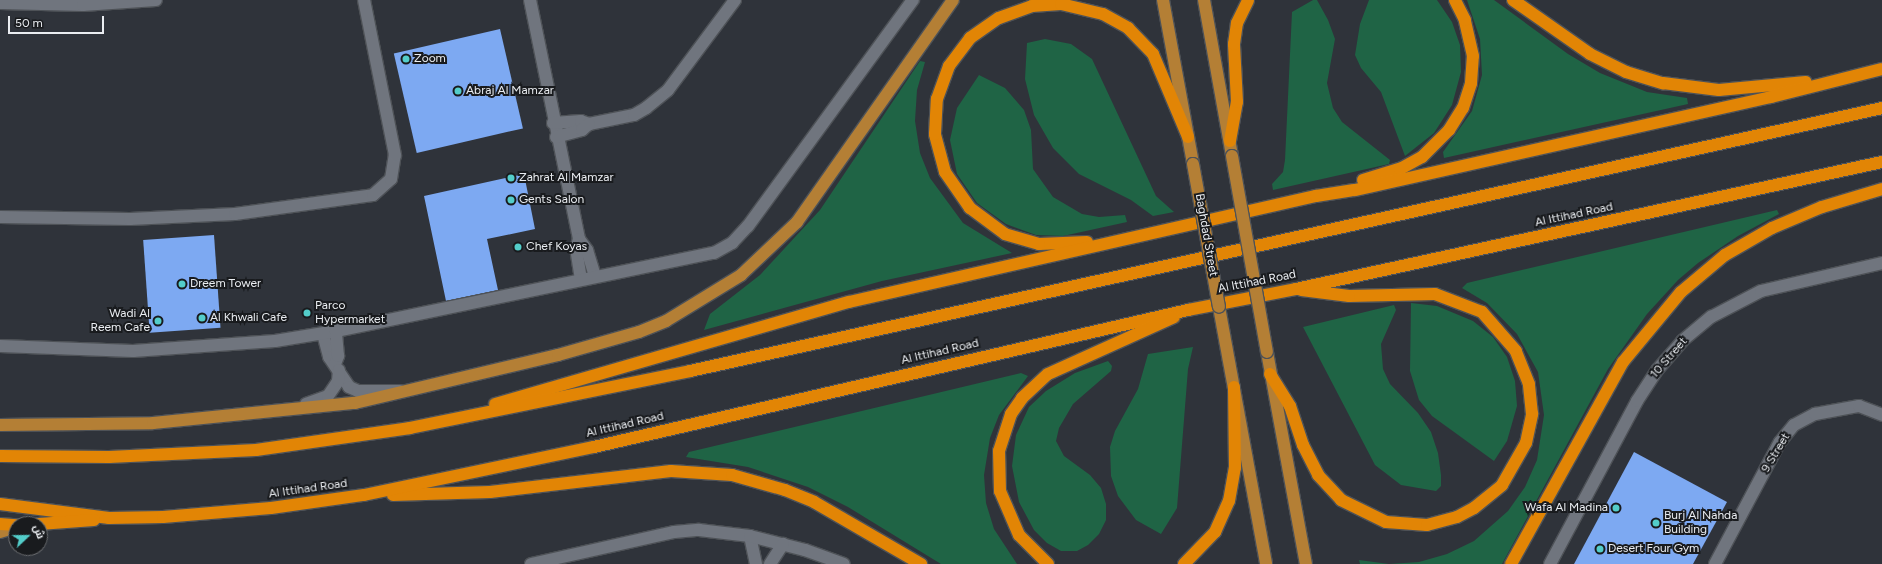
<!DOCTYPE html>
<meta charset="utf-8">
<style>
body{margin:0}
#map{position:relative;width:1882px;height:564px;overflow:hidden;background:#2f333a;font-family:Figtree,Cairo,sans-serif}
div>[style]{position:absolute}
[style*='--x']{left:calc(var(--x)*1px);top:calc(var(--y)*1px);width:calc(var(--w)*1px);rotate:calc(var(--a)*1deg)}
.green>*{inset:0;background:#1f6445}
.building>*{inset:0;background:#7da9f2;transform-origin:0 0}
.roads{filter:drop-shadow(1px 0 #4e5257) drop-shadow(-1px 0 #4e5257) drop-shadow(0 1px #4e5257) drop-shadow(0 -1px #4e5257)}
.minor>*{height:12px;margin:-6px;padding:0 6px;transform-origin:6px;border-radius:6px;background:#70757e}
.primary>*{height:12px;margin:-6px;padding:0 6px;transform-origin:6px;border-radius:6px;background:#b47f35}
.motorway>*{height:12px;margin:-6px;padding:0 6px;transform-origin:6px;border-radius:6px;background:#e28505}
.bridges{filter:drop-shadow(1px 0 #4e5257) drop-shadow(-1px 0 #4e5257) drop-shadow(0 1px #4e5257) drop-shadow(0 -1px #4e5257)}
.primary-bridge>*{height:12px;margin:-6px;padding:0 6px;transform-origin:6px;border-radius:6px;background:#b47f35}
.dots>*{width:11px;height:11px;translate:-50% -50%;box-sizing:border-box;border:2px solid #191b1e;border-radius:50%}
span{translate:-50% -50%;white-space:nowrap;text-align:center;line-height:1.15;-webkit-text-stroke:4px #191b1e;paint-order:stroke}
.poi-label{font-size:12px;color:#eaedf1}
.left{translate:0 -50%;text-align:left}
.right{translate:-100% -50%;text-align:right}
.street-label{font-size:12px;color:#eaedf1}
.north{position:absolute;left:8px;top:516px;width:40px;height:40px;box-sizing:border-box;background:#191b1e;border:1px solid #6d6f72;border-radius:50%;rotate:68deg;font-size:11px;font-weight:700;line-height:16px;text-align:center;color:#eaedf1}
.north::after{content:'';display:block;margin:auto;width:14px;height:18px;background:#53cdca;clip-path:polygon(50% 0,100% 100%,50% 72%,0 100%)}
.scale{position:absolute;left:8px;top:16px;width:96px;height:18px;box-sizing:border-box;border:2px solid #eaedf1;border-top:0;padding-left:5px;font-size:12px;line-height:14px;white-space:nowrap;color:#eaedf1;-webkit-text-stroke:3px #191b1e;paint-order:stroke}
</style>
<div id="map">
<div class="green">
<i style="clip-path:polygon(1313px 0,1317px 0,1328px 20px,1335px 39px,1327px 83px,1333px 108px,1342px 122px,1390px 160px,1389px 164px,1273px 190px,1272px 184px,1283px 172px,1285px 160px,1292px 12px)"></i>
<i style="clip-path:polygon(1369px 0,1437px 0,1452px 22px,1460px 45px,1461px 72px,1452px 105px,1434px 133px,1405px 156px,1381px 92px,1361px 68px,1355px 55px,1360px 24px)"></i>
<i style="clip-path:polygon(1467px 0,1494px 0,1568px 54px,1600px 73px,1647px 92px,1687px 98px,1688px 104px,1444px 158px,1443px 152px,1472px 111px,1482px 75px,1480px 39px)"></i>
<i style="clip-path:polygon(1045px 39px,1071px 44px,1092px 59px,1156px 196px,1174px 212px,1153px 216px,1131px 200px,1079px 174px,1053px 148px,1034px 115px,1025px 79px,1027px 43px)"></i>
<i style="clip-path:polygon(920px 61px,925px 62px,917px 90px,915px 121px,920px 153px,930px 178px,963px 223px,1012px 253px,882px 281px,704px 330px,710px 314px,760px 275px,820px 210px)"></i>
<i style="clip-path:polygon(979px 75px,1005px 88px,1024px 110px,1031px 130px,1033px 169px,1053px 197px,1082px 214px,1099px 217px,1125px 215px,1127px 222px,1063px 236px,1036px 235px,1006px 224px,977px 203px,957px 174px,950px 140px,957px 108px)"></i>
<i style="clip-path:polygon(1777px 210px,1779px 214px,1738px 236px,1698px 263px,1678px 280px,1647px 314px,1608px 369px,1502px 564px,1360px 564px,1359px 560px,1389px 564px,1419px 562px,1447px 554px,1474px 541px,1508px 511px,1525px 487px,1537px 460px,1544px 415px,1538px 372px,1517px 334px,1487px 303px,1462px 288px,1467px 283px)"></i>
<i style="clip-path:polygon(1411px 303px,1437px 306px,1473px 321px,1493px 337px,1507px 357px,1515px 381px,1517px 406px,1507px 441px,1494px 461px,1432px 416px,1419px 400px,1410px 371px)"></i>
<i style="clip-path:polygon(1394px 305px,1396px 310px,1381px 344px,1383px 369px,1390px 384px,1418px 413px,1431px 432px,1438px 453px,1441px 475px,1441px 486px,1436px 491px,1401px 485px,1375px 465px,1303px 327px)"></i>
<i style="clip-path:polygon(1193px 347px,1188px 369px,1177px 508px,1161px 534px,1136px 520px,1118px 496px,1111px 476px,1110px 447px,1115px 431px,1138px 389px,1148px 354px)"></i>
<i style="clip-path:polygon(1108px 361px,1112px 366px,1111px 371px,1073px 404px,1059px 428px,1056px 441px,1064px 456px,1090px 475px,1101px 488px,1106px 504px,1106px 520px,1099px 534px,1088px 545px,1077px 551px,1061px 551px,1047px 543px,1034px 530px,1019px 502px,1012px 466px,1016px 435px,1029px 407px,1046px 391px,1075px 373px)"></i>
<i style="clip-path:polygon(1021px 373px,1028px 376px,999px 415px,990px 438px,984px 475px,986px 503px,994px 529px,1017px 564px,941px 564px,848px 507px,808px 487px,748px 467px,686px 457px,689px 452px)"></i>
</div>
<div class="building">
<i style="left:500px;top:29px;width:102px;height:109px;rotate:77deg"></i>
<i style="clip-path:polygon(524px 174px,535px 229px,487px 239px,498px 290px,446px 301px,424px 196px)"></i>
<i style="left:214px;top:235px;width:93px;height:71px;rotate:86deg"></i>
<i style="clip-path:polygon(1634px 452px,1727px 502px,1693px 564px,1574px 564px)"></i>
</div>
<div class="roads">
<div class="minor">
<i style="--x:530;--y:0;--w:244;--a:78.4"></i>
<i style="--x:579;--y:239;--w:9;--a:108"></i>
<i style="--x:576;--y:248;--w:32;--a:81"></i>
<i style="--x:0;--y:3;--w:83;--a:1.4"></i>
<i style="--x:83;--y:5;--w:73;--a:-3.9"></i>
<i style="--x:553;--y:123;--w:28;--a:-4"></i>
<i style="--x:581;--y:121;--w:9;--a:21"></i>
<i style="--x:589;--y:124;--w:46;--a:-11.3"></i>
<i style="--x:634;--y:115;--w:14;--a:-30"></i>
<i style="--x:646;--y:108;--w:28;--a:-39"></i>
<i style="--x:668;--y:90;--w:112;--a:-53.3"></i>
<i style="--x:556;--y:137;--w:27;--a:-15"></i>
<i style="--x:582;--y:130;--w:9;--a:-41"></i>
<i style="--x:0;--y:217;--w:130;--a:0.9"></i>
<i style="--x:130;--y:219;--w:105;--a:-2.7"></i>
<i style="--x:235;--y:214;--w:139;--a:-7.8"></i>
<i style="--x:373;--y:195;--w:24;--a:-42"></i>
<i style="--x:391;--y:179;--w:24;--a:-81"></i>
<i style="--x:395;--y:155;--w:158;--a:-101.3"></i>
<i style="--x:579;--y:239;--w:14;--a:54"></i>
<i style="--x:587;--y:250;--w:28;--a:73"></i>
<i style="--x:323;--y:334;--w:24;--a:75"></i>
<i style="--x:329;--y:357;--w:36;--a:56"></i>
<i style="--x:349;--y:387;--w:10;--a:24"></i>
<i style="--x:358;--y:391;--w:42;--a:0"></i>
<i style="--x:0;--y:346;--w:133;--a:2.2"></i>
<i style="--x:133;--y:351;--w:142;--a:-4"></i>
<i style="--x:275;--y:341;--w:62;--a:-9.3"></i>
<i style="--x:336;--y:331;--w:386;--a:-11.7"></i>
<i style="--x:714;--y:253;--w:21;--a:-29"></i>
<i style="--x:732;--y:243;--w:23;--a:-47"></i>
<i style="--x:748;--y:226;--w:280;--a:-53.9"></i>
<i style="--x:335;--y:364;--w:9;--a:-69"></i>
<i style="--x:338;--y:356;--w:25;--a:-95"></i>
<i style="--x:306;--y:404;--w:23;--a:-20"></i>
<i style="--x:328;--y:396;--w:18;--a:-56"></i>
<i style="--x:338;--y:381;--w:11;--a:-85"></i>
<i style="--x:750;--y:536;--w:29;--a:78"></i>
<i style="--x:531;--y:564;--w:147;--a:-12.6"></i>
<i style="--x:674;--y:532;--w:25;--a:-5"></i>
<i style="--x:699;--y:530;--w:51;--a:6.7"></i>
<i style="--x:750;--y:536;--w:57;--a:14.3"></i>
<i style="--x:805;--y:550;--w:41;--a:19.7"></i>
<i style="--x:770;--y:564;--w:24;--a:-57"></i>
<i style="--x:1550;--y:564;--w:185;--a:-61.9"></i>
<i style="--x:1637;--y:401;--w:38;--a:-57"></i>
<i style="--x:1658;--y:369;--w:37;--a:-49"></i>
<i style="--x:1682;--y:341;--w:38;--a:-40"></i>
<i style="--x:1711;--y:317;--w:56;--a:-27.5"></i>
<i style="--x:1761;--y:291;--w:124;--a:-13"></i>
<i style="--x:1715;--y:564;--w:138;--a:-62"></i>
<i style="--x:1780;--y:442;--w:22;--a:-51"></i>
<i style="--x:1794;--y:425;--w:24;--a:-28"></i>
<i style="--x:1815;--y:414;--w:45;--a:-10.3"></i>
<i style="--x:1859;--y:406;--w:25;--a:21"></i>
</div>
<div class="primary">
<i style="--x:1163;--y:0;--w:167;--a:79.6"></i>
<i style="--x:1204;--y:0;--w:158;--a:79.8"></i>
<i style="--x:1219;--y:307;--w:261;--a:79.6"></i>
<i style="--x:1267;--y:352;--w:216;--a:79.6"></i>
<i style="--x:0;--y:425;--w:153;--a:-0.7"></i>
<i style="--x:153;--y:423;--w:203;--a:-5.7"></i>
<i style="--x:355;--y:403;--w:209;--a:-13.3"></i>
<i style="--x:558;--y:355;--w:84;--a:-15.9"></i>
<i style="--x:639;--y:332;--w:29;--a:-22"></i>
<i style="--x:666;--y:321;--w:88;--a:-31.5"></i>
<i style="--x:741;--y:275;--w:77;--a:-43.4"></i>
<i style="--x:797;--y:222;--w:271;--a:-54.9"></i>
<i style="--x:0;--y:532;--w:17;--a:-17"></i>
</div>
<div class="motorway">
<i style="--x:1513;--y:0;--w:94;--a:35"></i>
<i style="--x:1590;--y:54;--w:40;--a:26.6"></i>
<i style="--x:1626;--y:72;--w:39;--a:17"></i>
<i style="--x:1663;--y:83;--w:56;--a:7.1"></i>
<i style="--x:1719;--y:90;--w:87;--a:-5.3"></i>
<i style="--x:1230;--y:141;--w:40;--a:-80"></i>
<i style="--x:1237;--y:102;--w:58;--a:-93"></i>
<i style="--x:1234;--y:44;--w:21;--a:-82"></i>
<i style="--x:1237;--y:23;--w:25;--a:-64"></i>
<i style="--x:1363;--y:180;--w:39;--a:-17"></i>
<i style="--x:1400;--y:169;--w:25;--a:-29"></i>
<i style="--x:1422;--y:157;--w:38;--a:-45"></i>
<i style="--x:1449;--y:130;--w:26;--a:-58"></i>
<i style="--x:1463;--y:108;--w:26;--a:-72"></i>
<i style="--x:1471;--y:83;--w:27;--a:-86"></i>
<i style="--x:1473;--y:56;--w:37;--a:-103"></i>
<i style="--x:1465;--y:20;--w:22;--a:-117"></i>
<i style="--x:1087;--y:242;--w:48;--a:177.6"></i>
<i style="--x:1039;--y:244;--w:35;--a:-164"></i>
<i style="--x:1005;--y:234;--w:44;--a:-143.4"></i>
<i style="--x:970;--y:208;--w:44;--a:-124.8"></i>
<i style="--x:945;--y:172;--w:39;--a:-105"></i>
<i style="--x:935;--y:134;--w:35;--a:-87"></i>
<i style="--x:937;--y:99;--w:35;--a:-70"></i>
<i style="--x:949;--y:66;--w:35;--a:-53"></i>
<i style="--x:970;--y:38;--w:35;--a:-35"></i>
<i style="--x:999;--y:18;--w:35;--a:-20"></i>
<i style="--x:1032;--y:6;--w:29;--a:-4"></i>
<i style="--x:1061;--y:4;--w:43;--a:13.4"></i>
<i style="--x:1103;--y:14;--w:29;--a:29"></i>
<i style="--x:1128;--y:28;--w:36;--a:46"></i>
<i style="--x:1153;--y:54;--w:90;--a:67.1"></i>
<i style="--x:1270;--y:374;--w:38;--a:58"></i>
<i style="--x:1290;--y:406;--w:41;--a:71.6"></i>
<i style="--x:1303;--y:445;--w:34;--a:63"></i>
<i style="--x:1318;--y:475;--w:34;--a:47"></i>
<i style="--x:1341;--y:500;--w:50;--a:26.1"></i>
<i style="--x:1386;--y:522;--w:41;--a:4.2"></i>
<i style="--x:1427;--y:525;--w:31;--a:-15"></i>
<i style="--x:1457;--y:517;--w:19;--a:-28"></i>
<i style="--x:1474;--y:508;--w:36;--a:-39"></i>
<i style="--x:1502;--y:485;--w:48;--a:-60.3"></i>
<i style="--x:1526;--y:443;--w:30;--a:-78"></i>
<i style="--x:1532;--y:414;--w:30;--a:-96"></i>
<i style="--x:1529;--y:384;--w:35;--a:-112"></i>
<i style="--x:1516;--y:351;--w:52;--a:-131.1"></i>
<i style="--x:1482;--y:312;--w:50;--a:-159"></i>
<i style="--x:1435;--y:294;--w:86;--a:178.7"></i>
<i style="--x:1349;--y:296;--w:48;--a:-172.9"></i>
<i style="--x:495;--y:404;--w:368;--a:-16.1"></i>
<i style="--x:849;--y:302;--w:479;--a:-12.8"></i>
<i style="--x:1316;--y:196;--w:39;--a:-9"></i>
<i style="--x:1355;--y:190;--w:426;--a:-12.6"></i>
<i style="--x:1771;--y:97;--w:114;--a:-14.2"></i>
<i style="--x:0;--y:456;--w:109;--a:0.5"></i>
<i style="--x:109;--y:457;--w:147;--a:-2.7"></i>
<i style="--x:256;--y:450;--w:156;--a:-8.1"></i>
<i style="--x:410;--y:428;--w:286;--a:-11.5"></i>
<i style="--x:690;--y:371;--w:1221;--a:-12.44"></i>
<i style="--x:393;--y:495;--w:97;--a:-1.8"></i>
<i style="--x:490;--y:492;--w:182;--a:-6.6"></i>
<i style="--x:671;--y:471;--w:61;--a:3.8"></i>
<i style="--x:732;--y:475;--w:55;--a:15.8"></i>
<i style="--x:785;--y:490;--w:31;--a:22"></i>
<i style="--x:814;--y:502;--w:124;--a:30.1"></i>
<i style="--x:0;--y:504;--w:110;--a:7.3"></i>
<i style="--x:109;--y:518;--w:54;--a:-1.1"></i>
<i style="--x:163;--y:517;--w:108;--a:-4.8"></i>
<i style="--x:271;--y:508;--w:94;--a:-8"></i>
<i style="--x:364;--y:495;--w:235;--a:-11.8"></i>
<i style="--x:594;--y:447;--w:610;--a:-12.99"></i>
<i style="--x:1188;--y:310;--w:110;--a:-11"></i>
<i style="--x:1296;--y:289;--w:600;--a:-12.23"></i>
<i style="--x:0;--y:524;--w:16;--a:4"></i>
<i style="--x:39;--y:524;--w:55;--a:-4.2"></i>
<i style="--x:1048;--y:564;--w:41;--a:-135"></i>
<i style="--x:1019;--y:535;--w:48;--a:-113.4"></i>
<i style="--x:1000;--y:491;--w:40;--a:-91.4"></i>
<i style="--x:999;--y:451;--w:39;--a:-72"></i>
<i style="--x:1011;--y:414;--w:19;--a:-55"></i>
<i style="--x:1022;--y:398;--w:35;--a:-43"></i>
<i style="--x:1048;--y:374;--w:138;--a:-24.3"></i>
<i style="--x:1184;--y:564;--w:45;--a:-45.9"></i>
<i style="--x:1215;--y:532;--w:34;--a:-66"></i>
<i style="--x:1229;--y:501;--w:34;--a:-80"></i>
<i style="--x:1235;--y:468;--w:81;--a:-90.7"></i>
<i style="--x:1511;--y:564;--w:231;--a:-61"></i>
<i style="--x:1623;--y:362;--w:91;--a:-50.4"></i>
<i style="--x:1681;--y:292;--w:57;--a:-40.1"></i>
<i style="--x:1725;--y:255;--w:54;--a:-29.9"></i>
<i style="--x:1772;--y:228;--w:54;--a:-22.8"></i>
<i style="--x:1822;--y:207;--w:63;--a:-16.7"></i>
</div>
</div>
<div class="bridges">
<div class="primary-bridge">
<i style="--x:1232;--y:156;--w:199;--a:79.9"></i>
<i style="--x:1193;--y:164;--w:145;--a:79.7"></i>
</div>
</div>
<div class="dots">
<i style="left:406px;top:59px;background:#53cdca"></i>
<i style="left:458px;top:91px;background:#53cdca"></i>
<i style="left:511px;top:178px;background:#53cdca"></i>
<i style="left:511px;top:200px;background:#53cdca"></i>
<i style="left:518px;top:247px;background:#53cdca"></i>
<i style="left:182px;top:284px;background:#53cdca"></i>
<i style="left:307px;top:313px;background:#53cdca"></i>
<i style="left:202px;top:318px;background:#53cdca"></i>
<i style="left:158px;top:321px;background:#53cdca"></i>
<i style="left:1616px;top:508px;background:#53cdca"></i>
<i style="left:1656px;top:523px;background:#53cdca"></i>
<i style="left:1600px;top:549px;background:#53cdca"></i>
</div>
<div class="poi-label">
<span class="left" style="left:414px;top:59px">Zoom</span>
<span class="left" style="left:466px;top:91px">Abraj Al Mamzar</span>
<span class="left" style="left:519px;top:178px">Zahrat Al Mamzar</span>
<span class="left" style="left:519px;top:200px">Gents Salon</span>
<span class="left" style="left:526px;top:247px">Chef Koyas</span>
<span class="left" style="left:190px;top:284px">Dreem Tower</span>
<span class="left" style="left:315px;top:313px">Parco<br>Hypermarket</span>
<span class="right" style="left:150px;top:321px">Wadi Al<br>Reem Cafe</span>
<span class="left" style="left:210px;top:318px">Al Khwali Cafe</span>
<span class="right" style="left:1608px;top:508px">Wafa Al Madina</span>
<span class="left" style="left:1664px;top:523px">Burj Al Nahda<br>Building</span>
<span class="left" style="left:1608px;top:549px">Desert Four Gym</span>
</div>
<div class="street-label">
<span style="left:1574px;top:215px;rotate:-12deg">Al Ittihad Road</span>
<span style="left:1206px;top:235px;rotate:80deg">Baghdad Street</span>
<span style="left:1257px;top:282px;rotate:-11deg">Al Ittihad Road</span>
<span style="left:940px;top:352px;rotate:-13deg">Al Ittihad Road</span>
<span style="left:1669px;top:358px;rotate:-49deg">10 Street</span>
<span style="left:625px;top:425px;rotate:-13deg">Al Ittihad Road</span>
<span style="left:1776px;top:453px;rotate:-59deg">9 Street</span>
<span style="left:308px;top:489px;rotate:-8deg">Al Ittihad Road</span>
</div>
<div class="north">ش</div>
<div class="scale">50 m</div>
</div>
